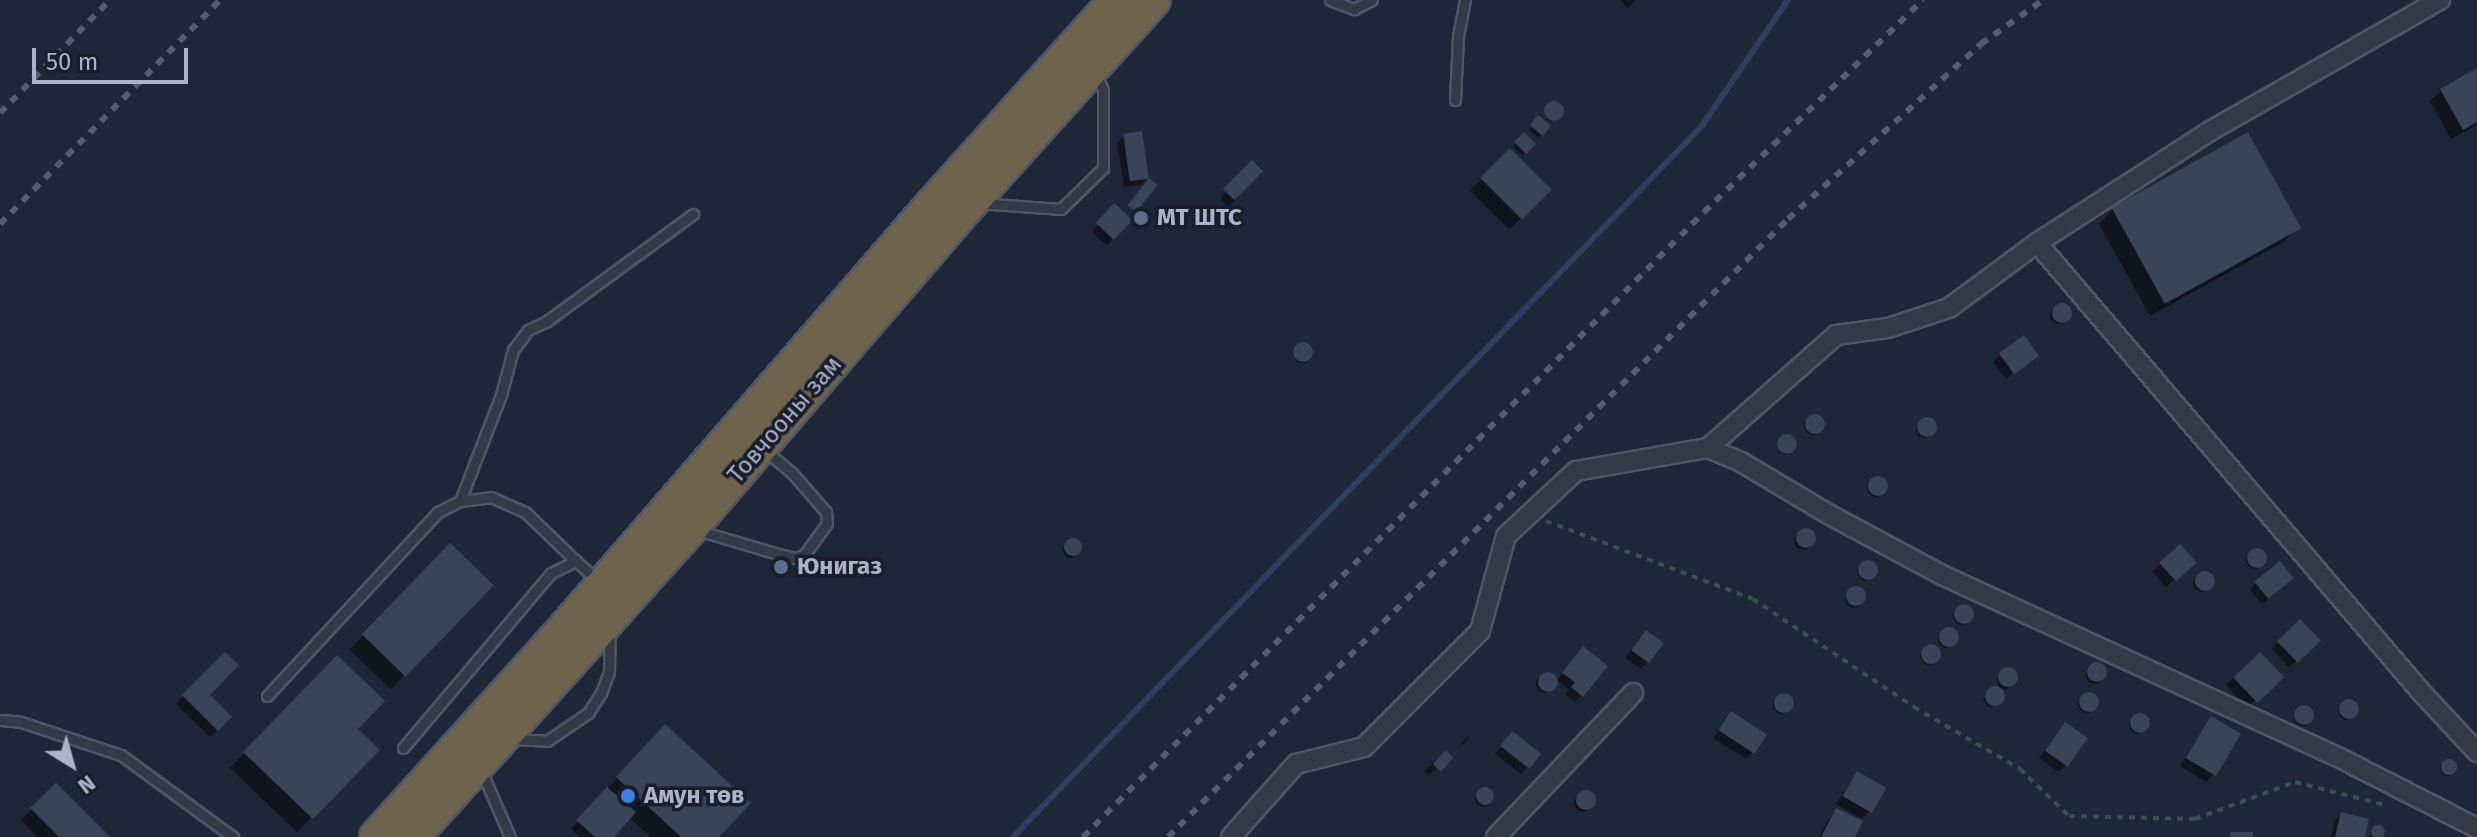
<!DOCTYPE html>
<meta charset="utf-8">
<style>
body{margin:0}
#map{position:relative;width:2477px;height:837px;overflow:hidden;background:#1e2737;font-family:"Fira Sans",sans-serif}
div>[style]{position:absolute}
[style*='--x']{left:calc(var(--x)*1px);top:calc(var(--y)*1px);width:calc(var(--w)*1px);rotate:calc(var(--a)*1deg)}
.shadow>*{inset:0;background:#0007;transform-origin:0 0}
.round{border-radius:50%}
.stream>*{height:6px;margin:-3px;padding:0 3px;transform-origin:3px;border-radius:3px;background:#2f3e5d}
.building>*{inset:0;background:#3a4458;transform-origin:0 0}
.path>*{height:4px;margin-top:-2px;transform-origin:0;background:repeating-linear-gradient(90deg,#3b4f53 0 6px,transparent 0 12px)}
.roads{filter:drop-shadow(2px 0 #4f5666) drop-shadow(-2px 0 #4f5666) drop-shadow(0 2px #4f5666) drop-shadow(0 -2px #4f5666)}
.lane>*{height:9px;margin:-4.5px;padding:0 4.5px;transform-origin:4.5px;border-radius:4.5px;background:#323947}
.street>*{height:18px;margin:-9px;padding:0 9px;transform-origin:9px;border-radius:9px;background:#323947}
.highway>*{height:32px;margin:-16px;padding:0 16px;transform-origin:16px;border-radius:16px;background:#6e644e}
.rail>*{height:6px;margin-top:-3px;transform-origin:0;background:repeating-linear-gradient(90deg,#535d6f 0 8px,transparent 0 16px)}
.dots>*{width:22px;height:22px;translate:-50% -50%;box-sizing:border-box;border:4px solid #181e2c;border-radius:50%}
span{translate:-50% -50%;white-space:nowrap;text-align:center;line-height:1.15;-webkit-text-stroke:7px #181e2c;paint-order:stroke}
.poi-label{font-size:24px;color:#acb3c5;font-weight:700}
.left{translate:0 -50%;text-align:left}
.street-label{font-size:24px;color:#acb3c5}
.north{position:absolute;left:32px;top:725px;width:80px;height:80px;-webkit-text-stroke:6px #181e2c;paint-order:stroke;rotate:143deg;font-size:22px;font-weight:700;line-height:32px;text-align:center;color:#acb3c5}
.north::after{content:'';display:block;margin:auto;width:28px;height:36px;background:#acb3c5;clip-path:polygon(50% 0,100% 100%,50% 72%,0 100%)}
.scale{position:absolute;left:32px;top:48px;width:156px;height:36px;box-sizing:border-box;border:4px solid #acb3c5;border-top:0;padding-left:10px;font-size:24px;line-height:28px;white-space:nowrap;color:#acb3c5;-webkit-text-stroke:6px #181e2c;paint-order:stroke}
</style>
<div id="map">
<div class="shadow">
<i style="clip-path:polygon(1620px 0,1635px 0,1628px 8px)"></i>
<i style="clip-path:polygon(2477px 71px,2477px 125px,2451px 139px,2430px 101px,2441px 91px)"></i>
<i class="round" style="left:1544px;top:105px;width:16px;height:16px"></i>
<i style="left:1538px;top:118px;width:13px;height:15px;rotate:39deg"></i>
<i style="left:1524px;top:135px;width:13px;height:16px;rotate:45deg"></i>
<i style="clip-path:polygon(1124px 136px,1147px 178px,1140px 185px,1124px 187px,1117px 143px)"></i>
<i style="left:1510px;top:151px;width:55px;height:56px;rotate:45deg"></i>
<i style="left:1252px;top:163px;width:12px;height:48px;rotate:42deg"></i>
<i style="left:1114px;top:206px;width:21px;height:34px;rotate:41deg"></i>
<i style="clip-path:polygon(2113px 209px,2298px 228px,2284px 242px,2150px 316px,2099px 224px)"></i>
<i class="round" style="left:2050px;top:306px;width:18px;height:18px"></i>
<i class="round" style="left:1293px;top:345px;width:18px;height:18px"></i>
<i style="clip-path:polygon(2000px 355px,2029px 362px,2006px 379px,1993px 362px)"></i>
<i class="round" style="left:1804px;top:417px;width:18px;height:18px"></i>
<i class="round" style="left:1916px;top:420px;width:18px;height:18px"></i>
<i class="round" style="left:1777px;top:437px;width:18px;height:18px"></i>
<i class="round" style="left:1867px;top:479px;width:18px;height:18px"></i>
<i class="round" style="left:1794px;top:532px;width:18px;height:18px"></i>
<i class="round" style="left:1063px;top:542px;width:16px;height:16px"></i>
<i style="left:450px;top:546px;width:57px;height:144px;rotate:44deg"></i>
<i style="left:2180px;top:547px;width:21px;height:37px;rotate:49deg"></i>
<i class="round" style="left:2246px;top:551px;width:18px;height:18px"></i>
<i class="round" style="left:1857px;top:563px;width:18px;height:18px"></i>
<i class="round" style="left:2193px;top:574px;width:18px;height:18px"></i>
<i style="clip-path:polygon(2256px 583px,2285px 585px,2262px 604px,2250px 590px)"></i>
<i class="round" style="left:1845px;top:590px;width:18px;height:18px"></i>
<i class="round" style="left:1953px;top:607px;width:18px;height:18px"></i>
<i style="left:2300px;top:622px;width:26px;height:39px;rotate:47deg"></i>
<i class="round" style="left:1938px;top:630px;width:18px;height:18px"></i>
<i style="clip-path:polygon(1639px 639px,1648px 662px,1641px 669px,1625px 658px)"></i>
<i class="round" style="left:1920px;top:647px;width:18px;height:18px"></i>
<i style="clip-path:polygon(225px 654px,207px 695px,230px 717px,210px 737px,176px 704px)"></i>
<i style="left:2260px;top:654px;width:31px;height:46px;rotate:48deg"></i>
<i style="clip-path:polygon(1576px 656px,1582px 695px,1575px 702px,1566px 695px,1569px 690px,1557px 680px)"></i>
<i style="clip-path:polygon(337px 658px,355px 729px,377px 750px,297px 832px,230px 768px)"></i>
<i class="round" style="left:2086px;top:666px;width:18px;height:18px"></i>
<i style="clip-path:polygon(2007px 670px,2015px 675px,2014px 682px,2006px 690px,1999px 688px,2003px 692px,2000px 703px,1988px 707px,1983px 699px,1992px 688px,1999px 689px,1996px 678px)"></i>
<i class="round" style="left:1536px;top:675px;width:18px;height:18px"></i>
<i class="round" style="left:2078px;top:695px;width:18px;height:18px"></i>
<i class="round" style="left:1773px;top:696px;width:18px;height:18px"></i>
<i class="round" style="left:2338px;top:702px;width:18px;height:18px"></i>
<i class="round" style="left:2293px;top:708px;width:18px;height:18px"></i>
<i style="clip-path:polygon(1731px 713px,1753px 752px,1746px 759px,1713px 738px)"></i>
<i class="round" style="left:2129px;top:716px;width:18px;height:18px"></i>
<i style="clip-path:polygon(2212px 718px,2213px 775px,2206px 782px,2180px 766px)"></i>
<i style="clip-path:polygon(2058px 732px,2066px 765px,2059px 772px,2039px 758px)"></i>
<i style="clip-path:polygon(1471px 735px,1465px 742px,1458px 749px,1464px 740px)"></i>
<i style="clip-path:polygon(650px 741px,716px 837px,651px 837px,629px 817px,611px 837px,580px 837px,571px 829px)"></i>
<i style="clip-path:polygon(1506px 741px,1528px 767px,1521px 774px,1495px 754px)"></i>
<i style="left:1446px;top:753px;width:6px;height:28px;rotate:51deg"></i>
<i class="round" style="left:2440px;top:762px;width:14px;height:14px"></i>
<i style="clip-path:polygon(1857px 773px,1869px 812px,1862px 819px,1836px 804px)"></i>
<i style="clip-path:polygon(56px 785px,108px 837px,37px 837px,21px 820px)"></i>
<i class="round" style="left:1475px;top:791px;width:16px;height:16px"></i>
<i class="round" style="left:1574px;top:794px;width:18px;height:18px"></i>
<i style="clip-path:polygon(1837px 810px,1852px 837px,1819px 837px,1830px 817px)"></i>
<i style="clip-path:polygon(2342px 814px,2363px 837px,2331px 837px,2335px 821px)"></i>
<i style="clip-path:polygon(2377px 829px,2383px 831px,2382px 837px,2369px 837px)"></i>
</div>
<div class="stream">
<i style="--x:1013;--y:837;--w:989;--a:-45.9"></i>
<i style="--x:1701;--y:127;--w:154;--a:-55.6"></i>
</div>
<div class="building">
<i style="clip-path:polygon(2477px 68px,2477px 122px,2463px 130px,2440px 89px)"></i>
<i class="round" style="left:1544px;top:101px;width:20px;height:20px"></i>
<i style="left:1538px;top:115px;width:17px;height:13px;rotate:40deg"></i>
<i style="left:1142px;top:131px;width:48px;height:19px;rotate:82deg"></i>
<i style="left:1524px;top:132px;width:17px;height:14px;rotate:45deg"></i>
<i style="left:2248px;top:132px;width:110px;height:156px;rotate:61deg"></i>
<i style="left:1510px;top:148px;width:59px;height:42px;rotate:45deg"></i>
<i style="left:1252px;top:160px;width:16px;height:41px;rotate:45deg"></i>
<i style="left:1149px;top:178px;width:11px;height:35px;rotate:38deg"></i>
<i style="left:1114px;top:203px;width:25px;height:27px;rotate:43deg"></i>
<i class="round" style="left:2052px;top:303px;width:20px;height:20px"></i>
<i style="left:2024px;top:335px;width:26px;height:31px;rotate:54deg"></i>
<i class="round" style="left:1293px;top:342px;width:20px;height:20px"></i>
<i class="round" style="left:1805px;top:414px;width:20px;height:20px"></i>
<i class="round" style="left:1917px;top:417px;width:20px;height:20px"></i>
<i class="round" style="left:1777px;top:434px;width:20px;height:20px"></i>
<i class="round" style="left:1868px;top:476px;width:20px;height:20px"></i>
<i class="round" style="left:1796px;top:528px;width:20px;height:20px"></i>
<i class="round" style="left:1064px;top:538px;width:18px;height:18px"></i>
<i style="left:450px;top:543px;width:61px;height:127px;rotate:44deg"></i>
<i style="left:2180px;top:544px;width:25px;height:28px;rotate:48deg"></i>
<i class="round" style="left:2247px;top:548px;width:20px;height:20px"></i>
<i class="round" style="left:1858px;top:560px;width:20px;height:20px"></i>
<i style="left:2280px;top:561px;width:22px;height:33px;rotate:51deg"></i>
<i class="round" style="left:2195px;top:571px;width:20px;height:20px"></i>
<i class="round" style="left:1846px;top:586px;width:20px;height:20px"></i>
<i class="round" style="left:1954px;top:604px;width:20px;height:20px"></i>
<i style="left:2300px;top:619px;width:30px;height:32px;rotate:46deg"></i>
<i class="round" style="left:1939px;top:627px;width:20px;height:20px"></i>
<i style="left:1646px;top:630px;width:22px;height:25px;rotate:36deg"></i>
<i class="round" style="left:1921px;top:644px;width:20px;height:20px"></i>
<i style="clip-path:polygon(1583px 646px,1608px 666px,1583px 697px,1571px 687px,1575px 682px,1562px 673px)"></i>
<i style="clip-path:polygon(225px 652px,239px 665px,210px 695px,232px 717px,218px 731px,182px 695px)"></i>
<i style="left:2260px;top:652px;width:35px;height:37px;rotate:46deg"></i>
<i style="clip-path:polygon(337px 655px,385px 701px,358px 729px,380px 750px,313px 819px,243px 752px)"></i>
<i class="round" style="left:2087px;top:662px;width:20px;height:20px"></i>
<i class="round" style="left:1998px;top:667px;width:20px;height:20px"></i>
<i class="round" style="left:1538px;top:672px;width:20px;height:20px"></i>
<i class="round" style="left:1985px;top:686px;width:20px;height:20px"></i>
<i class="round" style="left:2079px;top:692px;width:20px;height:20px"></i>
<i class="round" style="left:1774px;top:693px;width:20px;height:20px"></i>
<i class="round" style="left:2339px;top:699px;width:20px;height:20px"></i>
<i class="round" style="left:2294px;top:705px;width:20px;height:20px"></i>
<i style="left:1731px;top:711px;width:43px;height:23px;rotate:33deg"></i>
<i class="round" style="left:2130px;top:713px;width:20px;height:20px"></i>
<i style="left:2211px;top:716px;width:35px;height:49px;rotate:31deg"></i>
<i style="left:2065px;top:722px;width:28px;height:35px;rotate:35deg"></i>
<i style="clip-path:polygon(665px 724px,751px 803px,719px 837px,681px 837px,616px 777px)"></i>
<i style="left:1512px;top:731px;width:37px;height:19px;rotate:38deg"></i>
<i style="clip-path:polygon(1446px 750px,1453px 758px,1441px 772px,1433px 764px)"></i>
<i class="round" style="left:2441px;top:759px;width:16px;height:16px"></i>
<i style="left:1857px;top:771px;width:34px;height:29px;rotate:30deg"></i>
<i style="clip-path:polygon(56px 783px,110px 837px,59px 837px,30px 808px)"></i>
<i class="round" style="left:1476px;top:787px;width:18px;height:18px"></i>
<i style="clip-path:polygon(607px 787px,636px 812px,614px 837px,595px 837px,576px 820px)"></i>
<i class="round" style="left:1576px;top:790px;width:20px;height:20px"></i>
<i style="clip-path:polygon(1836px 808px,1863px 821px,1855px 837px,1821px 837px)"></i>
<i style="clip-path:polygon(2341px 812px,2369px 819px,2365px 837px,2335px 837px)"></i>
<i class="round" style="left:2371px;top:825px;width:14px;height:14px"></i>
<i style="left:2230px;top:832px;width:23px;height:5px"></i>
</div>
<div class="path">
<i style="--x:1546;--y:521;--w:221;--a:20.6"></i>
<i style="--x:1753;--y:599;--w:194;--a:33.9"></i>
<i style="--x:1914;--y:707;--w:123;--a:30.3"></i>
<i style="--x:2020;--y:769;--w:68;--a:43.8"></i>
<i style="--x:2069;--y:816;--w:126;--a:1.4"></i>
<i style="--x:2195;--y:819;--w:107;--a:-20.3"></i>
<i style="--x:2295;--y:782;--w:93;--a:14.3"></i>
</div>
<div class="roads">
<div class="lane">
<i style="--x:1330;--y:0;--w:26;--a:21"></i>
<i style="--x:1354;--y:9;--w:20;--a:-27"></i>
<i style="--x:1455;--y:100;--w:64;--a:-87.3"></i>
<i style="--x:1458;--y:36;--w:37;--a:-79"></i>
<i style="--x:979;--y:203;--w:82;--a:4.2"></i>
<i style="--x:1061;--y:209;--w:59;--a:-44.3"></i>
<i style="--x:1103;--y:168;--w:78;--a:-90"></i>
<i style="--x:1103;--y:90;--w:18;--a:-112"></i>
<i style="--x:460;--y:501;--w:114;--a:-68.9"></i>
<i style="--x:501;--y:395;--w:47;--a:-75.1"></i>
<i style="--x:513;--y:350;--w:25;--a:-53"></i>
<i style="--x:528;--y:330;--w:21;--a:-25"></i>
<i style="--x:547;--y:321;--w:181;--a:-36.2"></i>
<i style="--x:697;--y:530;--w:84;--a:16.5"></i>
<i style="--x:778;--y:554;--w:18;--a:13"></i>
<i style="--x:796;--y:558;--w:9;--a:-21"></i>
<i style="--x:804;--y:555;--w:39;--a:-54"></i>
<i style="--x:827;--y:523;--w:11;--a:-95"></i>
<i style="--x:826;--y:512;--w:52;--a:-131.1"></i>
<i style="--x:792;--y:473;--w:35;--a:-140"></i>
<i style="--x:267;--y:696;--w:251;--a:-47.1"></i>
<i style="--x:438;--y:512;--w:25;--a:-27"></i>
<i style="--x:460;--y:501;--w:31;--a:-7"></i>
<i style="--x:491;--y:497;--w:37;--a:24"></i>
<i style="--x:525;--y:512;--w:71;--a:43.9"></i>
<i style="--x:0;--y:720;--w:21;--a:5"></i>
<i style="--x:21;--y:722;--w:105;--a:18.3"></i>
<i style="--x:121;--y:755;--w:139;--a:36.2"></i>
<i style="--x:513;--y:739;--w:34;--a:3"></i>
<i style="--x:547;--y:741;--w:50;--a:-34.3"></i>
<i style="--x:588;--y:713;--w:24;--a:-57"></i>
<i style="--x:601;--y:693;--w:22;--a:-69"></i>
<i style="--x:609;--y:672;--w:39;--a:-89"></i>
<i style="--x:403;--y:748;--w:229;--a:-49.8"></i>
<i style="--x:551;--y:573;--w:28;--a:-26"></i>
<i style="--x:576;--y:561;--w:28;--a:42"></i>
<i style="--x:481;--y:770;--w:73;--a:66.6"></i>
</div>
<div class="street">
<i style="--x:2037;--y:243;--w:592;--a:49.45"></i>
<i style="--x:2422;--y:693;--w:81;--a:47"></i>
<i style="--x:1708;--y:448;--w:171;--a:-41.4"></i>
<i style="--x:1836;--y:335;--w:52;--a:-7.7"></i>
<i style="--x:1888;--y:328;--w:64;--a:-18.2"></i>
<i style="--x:1949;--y:308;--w:109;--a:-36.5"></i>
<i style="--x:2037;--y:243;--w:206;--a:-32.9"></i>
<i style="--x:2210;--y:131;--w:265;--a:-29.7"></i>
<i style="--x:1231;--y:837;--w:98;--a:-48.3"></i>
<i style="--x:1296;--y:764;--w:70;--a:-14"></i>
<i style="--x:1364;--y:747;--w:164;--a:-45"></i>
<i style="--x:1480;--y:631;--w:98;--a:-74.7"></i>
<i style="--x:1506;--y:536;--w:96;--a:-42.9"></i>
<i style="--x:1576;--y:471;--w:134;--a:-9.9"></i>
<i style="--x:1708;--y:448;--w:36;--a:23"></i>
<i style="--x:1741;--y:462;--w:104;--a:30.8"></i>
<i style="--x:1830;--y:515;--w:127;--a:28.2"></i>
<i style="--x:1942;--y:575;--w:434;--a:24.7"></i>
<i style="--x:2336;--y:756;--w:158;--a:27.1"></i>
<i style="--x:1496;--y:837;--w:199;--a:-46.4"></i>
</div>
<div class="highway">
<i style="--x:376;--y:837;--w:278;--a:-47.9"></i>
<i style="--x:562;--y:631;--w:568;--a:-49.07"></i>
<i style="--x:934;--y:202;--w:272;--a:-48"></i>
<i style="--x:413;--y:837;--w:416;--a:-48"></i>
<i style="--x:691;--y:528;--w:429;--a:-49.3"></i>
<i style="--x:971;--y:203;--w:273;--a:-48"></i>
</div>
</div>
<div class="rail">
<i style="--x:0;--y:113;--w:158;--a:-45.8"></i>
<i style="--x:0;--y:224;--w:314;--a:-45.5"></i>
<i style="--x:1083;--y:837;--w:881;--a:-45.18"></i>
<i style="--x:1704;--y:212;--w:305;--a:-44.1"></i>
<i style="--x:1168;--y:837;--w:875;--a:-44.91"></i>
<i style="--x:1788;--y:219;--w:261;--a:-42.2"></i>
<i style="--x:1981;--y:44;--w:76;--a:-35.4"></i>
</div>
<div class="dots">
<i style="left:1141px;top:218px;background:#5c6f8a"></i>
<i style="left:781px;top:567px;background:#5c6f8a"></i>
<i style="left:628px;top:796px;background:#3f7fe0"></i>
</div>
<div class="poi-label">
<span class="left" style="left:1157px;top:218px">MT ШТС</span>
<span class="left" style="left:797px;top:567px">Юнигаз</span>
<span class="left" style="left:644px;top:796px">Амун төв</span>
</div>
<div class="street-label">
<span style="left:785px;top:420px;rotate:-49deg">Товчооны зам</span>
</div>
<div class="north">N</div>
<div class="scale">50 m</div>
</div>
